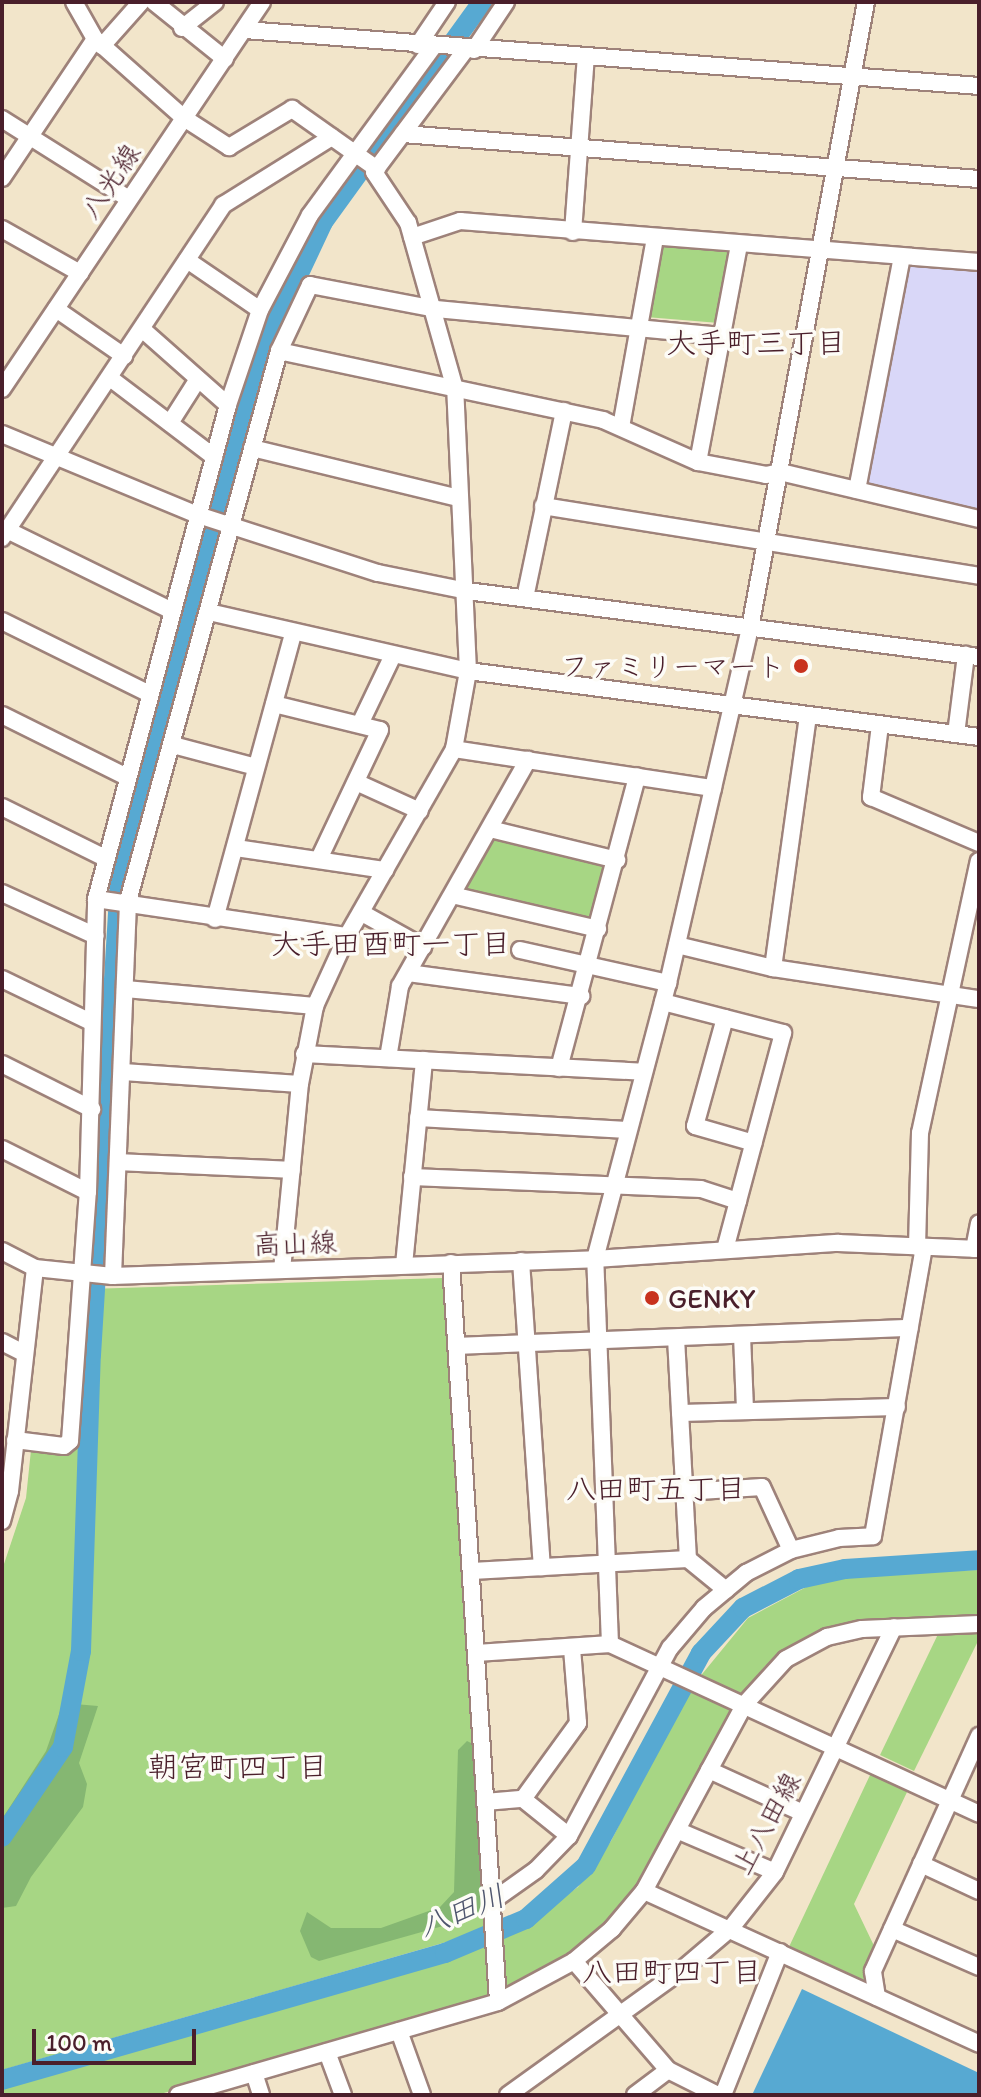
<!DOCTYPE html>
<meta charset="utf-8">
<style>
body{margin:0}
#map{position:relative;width:981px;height:2097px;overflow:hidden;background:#f2e5ca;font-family:Itim,"Klee One",sans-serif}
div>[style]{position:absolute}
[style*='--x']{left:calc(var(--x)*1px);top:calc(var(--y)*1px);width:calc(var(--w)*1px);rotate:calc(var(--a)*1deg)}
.built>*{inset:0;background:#d9d7f8}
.green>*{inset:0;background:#a7d684}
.forest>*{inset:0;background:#85b772}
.water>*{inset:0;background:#57a9d2}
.river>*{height:20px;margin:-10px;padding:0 10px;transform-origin:10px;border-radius:10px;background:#57a9d2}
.roads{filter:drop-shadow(2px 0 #9e827a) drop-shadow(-2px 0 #9e827a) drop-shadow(0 2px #9e827a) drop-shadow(0 -2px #9e827a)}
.minor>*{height:16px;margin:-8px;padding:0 8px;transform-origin:8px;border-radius:8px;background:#fff}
.dots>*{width:22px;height:22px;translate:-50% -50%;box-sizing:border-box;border:4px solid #fdfcf7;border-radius:50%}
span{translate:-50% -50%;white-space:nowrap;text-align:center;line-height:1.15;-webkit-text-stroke:7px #fdfcf7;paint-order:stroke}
.street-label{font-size:28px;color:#4a1f2b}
.poi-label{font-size:28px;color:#4a1f2b}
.right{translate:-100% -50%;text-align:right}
.left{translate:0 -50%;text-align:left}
.neighbourhood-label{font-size:30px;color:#4a1f2b}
.water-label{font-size:30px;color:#4f566e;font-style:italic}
.frame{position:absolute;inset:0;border:4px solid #4a1f2b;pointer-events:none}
.scale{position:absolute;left:32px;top:2029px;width:164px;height:36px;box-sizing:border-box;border:4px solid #4a1f2b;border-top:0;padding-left:10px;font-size:24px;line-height:28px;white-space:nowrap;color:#4a1f2b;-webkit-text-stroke:6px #fdfcf7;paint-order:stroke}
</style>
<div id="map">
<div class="built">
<i style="clip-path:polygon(908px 264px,979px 270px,979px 513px,863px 481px)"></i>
</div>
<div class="green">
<i style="clip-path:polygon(663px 246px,729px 252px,719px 323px,646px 317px)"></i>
<i style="clip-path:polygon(495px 835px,611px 863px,595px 921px,463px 891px)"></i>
<i style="clip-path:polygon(443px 1278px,448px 1281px,488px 1930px,2px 2070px,2px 1570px,26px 1498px,31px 1450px,72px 1449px,88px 1289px)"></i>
<i style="clip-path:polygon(979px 1570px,979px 1619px,832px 1628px,765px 1666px,735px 1705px,638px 1887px,576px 1951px,492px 1998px,157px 2095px,2px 2095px,2px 2088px,479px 1947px,516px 1930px,578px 1887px,611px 1841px,685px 1695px,748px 1618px,812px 1584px,858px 1573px)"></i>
<i style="clip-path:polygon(979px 1629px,979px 1639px,914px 1771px,880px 1755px,940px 1630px)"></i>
<i style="clip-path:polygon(871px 1773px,908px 1790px,854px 1904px,876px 1950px,871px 1979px,864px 1985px,788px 1949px)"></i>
</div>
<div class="forest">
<i style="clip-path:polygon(63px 1703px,98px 1706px,79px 1763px,87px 1784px,83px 1807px,31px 1877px,16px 1906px,2px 1908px,2px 1819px,46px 1751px)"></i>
<i style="clip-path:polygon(467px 1741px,475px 1745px,485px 1909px,450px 1924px,319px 1961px,311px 1957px,300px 1931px,307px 1912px,331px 1928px,381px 1928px,440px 1907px,454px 1892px,458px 1750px)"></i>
</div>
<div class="water">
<i style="clip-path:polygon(802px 1989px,979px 2073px,979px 2095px,752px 2095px)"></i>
</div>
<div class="river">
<i style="--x:2;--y:1837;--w:109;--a:-55.9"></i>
<i style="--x:63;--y:1747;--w:98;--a:-79.4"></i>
<i style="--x:81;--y:1651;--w:296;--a:-88.1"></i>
<i style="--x:91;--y:1355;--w:490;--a:-86.5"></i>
<i style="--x:121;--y:866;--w:529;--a:-74.75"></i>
<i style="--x:260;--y:356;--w:148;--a:-64.8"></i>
<i style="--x:323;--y:222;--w:271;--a:-54.1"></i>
<i style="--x:2;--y:2080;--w:461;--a:-16"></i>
<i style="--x:445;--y:1953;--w:88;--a:-22.8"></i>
<i style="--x:526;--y:1919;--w:80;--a:-41.5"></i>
<i style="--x:586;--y:1866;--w:242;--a:-61.6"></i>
<i style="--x:701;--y:1653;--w:62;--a:-47"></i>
<i style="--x:743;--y:1608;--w:63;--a:-27.4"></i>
<i style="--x:799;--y:1579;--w:47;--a:-12.3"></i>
<i style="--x:845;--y:1569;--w:134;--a:-3.8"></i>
</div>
<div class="roads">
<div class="minor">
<i style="--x:74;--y:2;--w:43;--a:60.4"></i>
<i style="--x:95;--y:39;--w:119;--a:41.6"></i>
<i style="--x:184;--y:118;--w:54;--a:32.8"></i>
<i style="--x:229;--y:147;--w:74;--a:-31.1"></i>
<i style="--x:292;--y:109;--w:104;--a:35.2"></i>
<i style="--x:154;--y:2;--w:91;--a:38.8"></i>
<i style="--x:182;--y:28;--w:42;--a:-38.2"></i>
<i style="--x:245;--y:30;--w:736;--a:4.36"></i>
<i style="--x:418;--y:45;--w:52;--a:-56"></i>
<i style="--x:102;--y:46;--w:59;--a:-48.4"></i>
<i style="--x:474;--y:50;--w:58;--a:-56.3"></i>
<i style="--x:2;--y:119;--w:150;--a:32.2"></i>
<i style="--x:403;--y:134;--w:578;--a:4.47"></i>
<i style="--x:2;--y:178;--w:167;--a:-56.2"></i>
<i style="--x:2;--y:229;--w:90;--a:29.4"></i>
<i style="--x:573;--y:232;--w:175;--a:-85.8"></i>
<i style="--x:412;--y:237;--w:51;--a:-18.4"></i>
<i style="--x:460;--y:221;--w:521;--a:4.52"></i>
<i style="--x:187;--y:260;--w:88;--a:34.4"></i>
<i style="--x:56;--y:309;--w:83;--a:34.7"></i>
<i style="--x:142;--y:329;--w:115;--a:41.5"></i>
<i style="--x:279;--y:351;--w:331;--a:12"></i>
<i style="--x:603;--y:420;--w:104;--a:23.9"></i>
<i style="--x:698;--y:462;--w:69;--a:10.8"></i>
<i style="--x:766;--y:475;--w:14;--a:-12"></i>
<i style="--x:780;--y:472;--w:204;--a:13.3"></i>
<i style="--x:110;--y:378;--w:131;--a:37.2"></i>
<i style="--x:2;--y:389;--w:466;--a:-56.1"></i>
<i style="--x:170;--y:423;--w:52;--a:-57.5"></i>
<i style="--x:621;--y:427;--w:192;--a:-79.8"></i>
<i style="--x:2;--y:434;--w:212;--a:22.5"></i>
<i style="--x:198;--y:515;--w:189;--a:17.9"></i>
<i style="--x:378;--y:573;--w:91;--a:11.4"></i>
<i style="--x:467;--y:591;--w:516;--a:7.35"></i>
<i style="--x:252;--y:448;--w:212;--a:13.6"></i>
<i style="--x:698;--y:462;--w:222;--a:-79.3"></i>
<i style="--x:857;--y:490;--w:237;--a:-79.1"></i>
<i style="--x:543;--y:506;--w:442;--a:9.1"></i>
<i style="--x:7;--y:530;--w:184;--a:26.1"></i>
<i style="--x:2;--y:538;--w:400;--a:-56.4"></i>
<i style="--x:223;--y:205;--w:128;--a:-32"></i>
<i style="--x:525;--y:598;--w:191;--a:-78.2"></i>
<i style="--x:209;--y:612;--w:266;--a:12.8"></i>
<i style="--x:468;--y:671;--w:515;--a:7.36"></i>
<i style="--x:2;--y:621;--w:165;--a:26.3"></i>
<i style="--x:274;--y:704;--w:109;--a:13.8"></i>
<i style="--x:380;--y:730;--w:143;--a:115.3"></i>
<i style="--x:2;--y:715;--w:140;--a:26.4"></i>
<i style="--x:360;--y:724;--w:76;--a:-64.4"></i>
<i style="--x:880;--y:725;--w:73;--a:97.1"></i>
<i style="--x:871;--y:797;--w:117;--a:23.1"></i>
<i style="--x:956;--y:734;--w:80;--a:-82.8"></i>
<i style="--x:173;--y:745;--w:86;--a:14.8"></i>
<i style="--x:454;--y:749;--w:262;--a:8.6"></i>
<i style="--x:356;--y:782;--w:70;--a:24.4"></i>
<i style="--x:2;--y:807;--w:115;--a:26.3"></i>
<i style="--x:490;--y:829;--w:131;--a:13.7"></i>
<i style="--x:236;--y:848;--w:151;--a:8.4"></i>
<i style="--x:2;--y:893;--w:103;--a:24.6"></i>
<i style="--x:452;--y:895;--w:150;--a:13.1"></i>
<i style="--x:96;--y:899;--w:254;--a:8.4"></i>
<i style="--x:362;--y:913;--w:70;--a:29.1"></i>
<i style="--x:215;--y:919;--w:296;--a:-74.7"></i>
<i style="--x:677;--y:945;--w:99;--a:13.5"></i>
<i style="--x:773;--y:968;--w:208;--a:8.6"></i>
<i style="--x:520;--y:950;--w:152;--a:12.6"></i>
<i style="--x:773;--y:968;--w:253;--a:-82.1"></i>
<i style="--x:408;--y:973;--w:175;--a:7.6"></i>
<i style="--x:2;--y:979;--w:99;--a:25.8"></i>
<i style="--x:125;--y:989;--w:191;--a:5.1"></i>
<i style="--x:663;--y:1002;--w:124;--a:14.5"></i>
<i style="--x:783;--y:1033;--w:224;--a:105"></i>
<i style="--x:725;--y:1018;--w:112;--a:105.5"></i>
<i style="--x:695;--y:1126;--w:61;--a:16.1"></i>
<i style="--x:304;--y:1054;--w:339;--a:3"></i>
<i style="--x:388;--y:1058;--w:73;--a:-80.5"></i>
<i style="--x:400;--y:986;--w:260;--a:-60.5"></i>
<i style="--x:2;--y:1064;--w:101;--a:26.6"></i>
<i style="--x:559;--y:1068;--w:302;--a:-75"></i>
<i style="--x:123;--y:1072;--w:177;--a:3.9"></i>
<i style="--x:418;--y:1118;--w:210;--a:3.3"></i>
<i style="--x:2;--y:1149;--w:96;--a:26.6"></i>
<i style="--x:119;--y:1162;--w:173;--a:2.6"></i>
<i style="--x:412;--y:1177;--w:289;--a:2.4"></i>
<i style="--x:701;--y:1189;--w:39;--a:18"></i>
<i style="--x:917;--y:1247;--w:114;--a:-88.5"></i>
<i style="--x:920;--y:1133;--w:278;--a:-77.8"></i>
<i style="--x:974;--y:1249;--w:26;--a:-79"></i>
<i style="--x:2;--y:1251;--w:37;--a:27"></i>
<i style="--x:35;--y:1268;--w:78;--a:5.9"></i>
<i style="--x:113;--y:1276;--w:482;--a:-2"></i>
<i style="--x:595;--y:1259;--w:244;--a:-3.8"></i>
<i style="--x:838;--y:1243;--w:141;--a:2.4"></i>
<i style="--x:521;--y:1261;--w:307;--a:86.1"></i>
<i style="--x:451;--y:1263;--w:740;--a:86.36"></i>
<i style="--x:404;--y:1265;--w:206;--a:-84.4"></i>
<i style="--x:282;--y:1270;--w:187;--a:-84.5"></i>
<i style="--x:300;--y:1084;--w:79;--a:-79.1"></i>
<i style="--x:315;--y:1006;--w:77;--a:-65.4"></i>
<i style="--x:347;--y:936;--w:215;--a:-60.2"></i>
<i style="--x:454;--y:749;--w:79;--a:-79.8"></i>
<i style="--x:468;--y:671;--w:282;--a:-92.6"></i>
<i style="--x:455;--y:389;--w:173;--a:-105.8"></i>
<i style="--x:408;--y:223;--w:61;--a:-123.7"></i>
<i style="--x:374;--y:172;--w:154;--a:-53.2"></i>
<i style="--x:113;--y:1276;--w:375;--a:-87.7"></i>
<i style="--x:128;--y:901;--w:570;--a:-74.65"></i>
<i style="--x:279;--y:351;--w:73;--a:-64.8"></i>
<i style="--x:310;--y:285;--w:128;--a:10.8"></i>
<i style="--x:436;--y:309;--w:287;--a:5.4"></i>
<i style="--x:742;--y:1335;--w:76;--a:87.7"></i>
<i style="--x:676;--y:1338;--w:221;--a:86.9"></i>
<i style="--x:2;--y:1342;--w:25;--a:27"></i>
<i style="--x:457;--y:1346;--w:453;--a:-2.3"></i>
<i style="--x:680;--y:1413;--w:217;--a:-1.6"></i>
<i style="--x:15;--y:1440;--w:49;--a:7"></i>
<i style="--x:64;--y:1446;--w:8;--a:-40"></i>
<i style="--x:70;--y:1441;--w:250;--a:-85.9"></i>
<i style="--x:88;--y:1192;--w:293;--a:-88.4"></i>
<i style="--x:96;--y:899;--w:511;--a:-75.04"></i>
<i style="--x:228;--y:405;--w:100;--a:-71.4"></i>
<i style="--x:260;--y:310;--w:107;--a:-62.2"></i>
<i style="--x:310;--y:215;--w:208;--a:-53.8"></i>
<i style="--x:684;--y:1492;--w:78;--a:-3.7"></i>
<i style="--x:762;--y:1487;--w:69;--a:65.3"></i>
<i style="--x:2;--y:1521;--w:31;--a:-75"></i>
<i style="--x:10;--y:1491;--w:224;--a:-83.6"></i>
<i style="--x:472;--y:1571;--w:216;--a:-3.2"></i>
<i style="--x:688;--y:1559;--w:49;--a:39.2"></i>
<i style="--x:610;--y:1644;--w:385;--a:-92.2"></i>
<i style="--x:595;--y:1259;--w:285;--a:-75.2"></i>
<i style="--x:668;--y:983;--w:364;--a:-77"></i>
<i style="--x:750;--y:628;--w:637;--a:-79.5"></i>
<i style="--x:477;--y:1653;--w:133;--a:-3.9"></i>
<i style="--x:610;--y:1644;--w:406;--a:24.7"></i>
<i style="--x:709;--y:1770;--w:103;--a:24.6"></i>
<i style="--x:523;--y:1799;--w:94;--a:-54.1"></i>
<i style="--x:578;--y:1723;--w:75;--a:-94.6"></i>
<i style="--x:485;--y:1802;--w:38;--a:-5"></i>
<i style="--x:523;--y:1799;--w:59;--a:38.8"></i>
<i style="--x:679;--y:1831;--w:104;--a:23.1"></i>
<i style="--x:921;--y:1864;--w:64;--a:25"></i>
<i style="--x:644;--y:1891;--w:368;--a:24.5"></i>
<i style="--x:491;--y:1902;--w:55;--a:-35.4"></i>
<i style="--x:536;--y:1870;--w:47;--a:-45.9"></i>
<i style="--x:569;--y:1836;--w:213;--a:-61.8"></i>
<i style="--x:670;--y:1648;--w:52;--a:-49.6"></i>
<i style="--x:704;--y:1608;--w:55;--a:-39.8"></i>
<i style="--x:746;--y:1573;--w:51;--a:-27.1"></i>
<i style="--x:791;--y:1550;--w:49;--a:-14"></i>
<i style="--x:839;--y:1538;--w:34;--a:-3"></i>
<i style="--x:873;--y:1536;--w:292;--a:-80"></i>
<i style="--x:892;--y:1929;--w:95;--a:23.6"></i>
<i style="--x:574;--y:1961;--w:144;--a:49.2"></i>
<i style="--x:668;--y:2070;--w:56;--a:26.6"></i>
<i style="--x:877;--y:1997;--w:26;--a:-99"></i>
<i style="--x:873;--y:1971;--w:258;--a:-65.7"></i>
<i style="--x:399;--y:2031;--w:68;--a:70.2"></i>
<i style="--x:327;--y:2052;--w:46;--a:69.6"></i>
<i style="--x:254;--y:2073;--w:23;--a:72"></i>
<i style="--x:178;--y:2095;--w:333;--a:-16.2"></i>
<i style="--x:498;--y:2002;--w:86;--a:-28.3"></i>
<i style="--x:574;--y:1961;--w:50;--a:-40.1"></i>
<i style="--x:612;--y:1929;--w:50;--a:-49.9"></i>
<i style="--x:644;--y:1891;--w:211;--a:-61.7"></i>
<i style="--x:744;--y:1705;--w:62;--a:-47.6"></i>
<i style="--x:786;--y:1659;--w:47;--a:-28.2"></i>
<i style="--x:827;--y:1637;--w:36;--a:-13"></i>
<i style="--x:862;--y:1629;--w:117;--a:-2.4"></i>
<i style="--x:508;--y:2095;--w:209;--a:-35.7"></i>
<i style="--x:678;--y:1973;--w:70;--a:-40.3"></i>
<i style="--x:731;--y:1928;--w:71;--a:-51.8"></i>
<i style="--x:775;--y:1872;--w:272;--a:-64.1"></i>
<i style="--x:635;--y:2095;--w:41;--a:-37.1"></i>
<i style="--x:723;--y:2095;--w:154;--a:-68.3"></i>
</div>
</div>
<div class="dots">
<i style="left:801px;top:666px;background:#c8321e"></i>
<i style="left:652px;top:1298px;background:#c8321e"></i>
</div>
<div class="street-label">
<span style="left:110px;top:181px;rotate:-56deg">八光線</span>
<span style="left:295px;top:1243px;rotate:-2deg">高山線</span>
<span style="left:766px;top:1823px;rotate:-61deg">上八田線</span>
</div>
<div class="poi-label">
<span class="right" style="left:785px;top:666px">ファミリーマート</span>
<span class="left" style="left:668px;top:1298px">GENKY</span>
</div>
<div class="neighbourhood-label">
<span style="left:756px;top:343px">大手町三丁目</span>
<span style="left:391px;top:944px">大手田酉町一丁目</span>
<span style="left:656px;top:1489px">八田町五丁目</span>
<span style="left:238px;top:1767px">朝宮町四丁目</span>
<span style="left:672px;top:1972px">八田町四丁目</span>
</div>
<div class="water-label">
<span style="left:462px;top:1911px;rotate:-22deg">八田川</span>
</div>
<div class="frame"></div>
<div class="scale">100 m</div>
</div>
